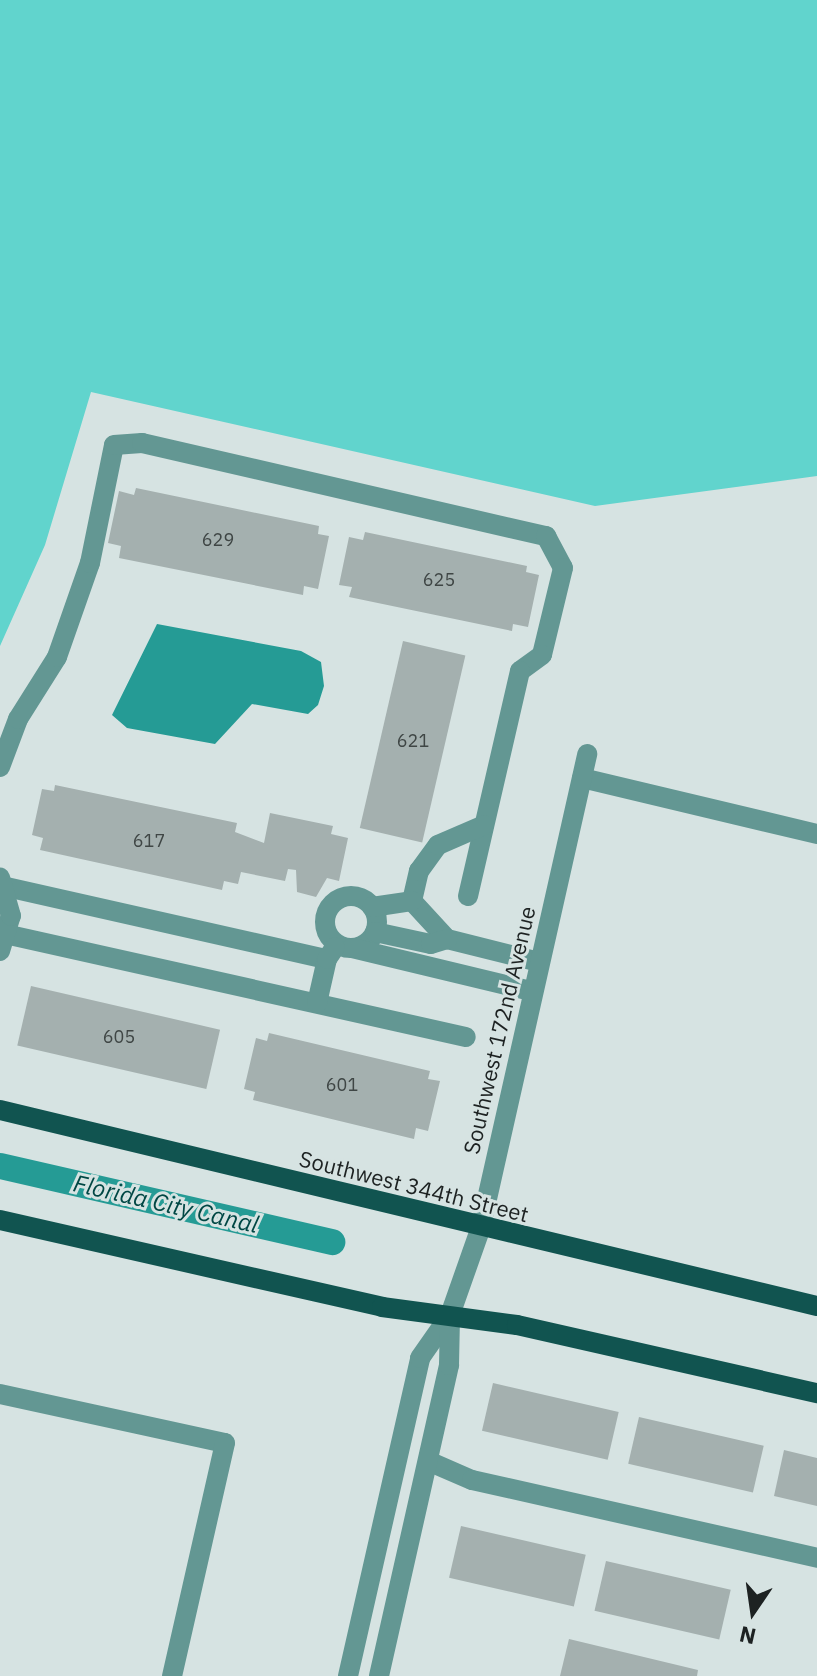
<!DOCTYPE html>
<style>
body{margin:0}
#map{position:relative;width:817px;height:1676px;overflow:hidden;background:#d6e3e2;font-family:"IBM Plex Sans",sans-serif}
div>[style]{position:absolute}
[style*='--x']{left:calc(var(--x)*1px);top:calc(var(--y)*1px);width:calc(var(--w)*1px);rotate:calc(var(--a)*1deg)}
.green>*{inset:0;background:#61d4cd}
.water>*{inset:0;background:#259b95}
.canal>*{height:26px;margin:-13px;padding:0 13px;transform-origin:13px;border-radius:13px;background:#259b95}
.building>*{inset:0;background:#a4b0af;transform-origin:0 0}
.minor>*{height:20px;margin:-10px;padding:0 10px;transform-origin:10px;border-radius:10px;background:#639793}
.minor>.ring{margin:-10px;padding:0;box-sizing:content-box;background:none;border:20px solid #639793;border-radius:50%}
.major>*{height:20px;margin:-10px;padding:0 10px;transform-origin:10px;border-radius:10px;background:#115450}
span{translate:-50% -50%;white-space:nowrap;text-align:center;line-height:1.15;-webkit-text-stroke:6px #d6e3e2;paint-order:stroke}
.number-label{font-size:18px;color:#3f4645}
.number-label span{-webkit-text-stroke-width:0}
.street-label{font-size:22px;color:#1d2222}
.water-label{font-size:24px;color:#004744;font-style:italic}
.north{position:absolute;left:713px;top:1572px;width:80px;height:80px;-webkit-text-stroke:6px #d6e3e2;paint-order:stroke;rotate:193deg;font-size:22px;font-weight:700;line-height:32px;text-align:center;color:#1d2222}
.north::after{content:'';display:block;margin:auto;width:28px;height:36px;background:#1d2222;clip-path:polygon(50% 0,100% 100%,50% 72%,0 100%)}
</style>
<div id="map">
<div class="green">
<i style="clip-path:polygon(0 0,817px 0,817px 476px,595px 506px,91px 392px,45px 545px,0 646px)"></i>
</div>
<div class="water">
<i style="clip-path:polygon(157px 624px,301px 651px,321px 662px,324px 686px,318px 705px,308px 714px,252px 704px,215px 744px,127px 728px,112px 715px)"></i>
</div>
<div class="canal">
<i style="--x:0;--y:1166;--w:341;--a:12.9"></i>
</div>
<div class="building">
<i style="clip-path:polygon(136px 488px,319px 526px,318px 534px,329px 536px,318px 589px,304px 586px,303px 595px,119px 558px,121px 546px,108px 543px,119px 491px,134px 495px)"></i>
<i style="clip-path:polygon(365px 532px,527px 566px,526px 572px,539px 575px,528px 627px,513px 624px,512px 631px,349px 597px,352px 587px,339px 585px,349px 537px,363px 540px)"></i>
<i style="left:403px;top:641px;width:64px;height:192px;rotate:13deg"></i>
<i style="clip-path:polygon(55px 785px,237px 823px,235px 832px,264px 843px,270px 813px,333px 826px,331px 834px,348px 838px,339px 881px,327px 878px,316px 897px,297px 892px,296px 870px,288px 869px,285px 881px,241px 872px,238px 884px,224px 881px,222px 890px,40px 850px,43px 838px,32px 835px,42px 789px,54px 791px)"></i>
<i style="left:31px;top:986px;width:194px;height:61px;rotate:13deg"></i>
<i style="clip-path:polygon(269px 1033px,430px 1071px,428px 1079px,440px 1081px,428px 1131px,416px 1128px,414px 1139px,253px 1100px,255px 1092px,244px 1089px,256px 1038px,267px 1041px)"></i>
<i style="left:493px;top:1383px;width:129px;height:49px;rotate:13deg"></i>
<i style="left:639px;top:1417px;width:128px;height:48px;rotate:13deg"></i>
<i style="clip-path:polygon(784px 1450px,817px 1458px,817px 1506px,774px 1496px)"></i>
<i style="left:461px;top:1526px;width:128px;height:53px;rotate:13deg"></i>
<i style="left:606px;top:1561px;width:128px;height:51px;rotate:13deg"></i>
<i style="clip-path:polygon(569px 1639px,698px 1670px,697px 1676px,560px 1676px)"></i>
</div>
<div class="minor">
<i style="--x:0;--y:767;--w:51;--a:-69.4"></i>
<i style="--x:18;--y:719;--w:73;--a:-57.8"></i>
<i style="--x:57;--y:657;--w:100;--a:-70.7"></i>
<i style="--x:90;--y:563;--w:120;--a:-78.5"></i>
<i style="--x:114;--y:445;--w:28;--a:-4"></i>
<i style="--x:142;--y:443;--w:415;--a:13"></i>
<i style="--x:546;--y:536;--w:36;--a:62"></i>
<i style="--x:563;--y:568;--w:89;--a:103.6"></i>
<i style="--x:542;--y:655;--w:27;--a:144"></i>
<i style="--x:520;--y:671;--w:231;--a:103"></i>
<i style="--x:582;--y:778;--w:242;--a:13.4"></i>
<i style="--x:2;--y:886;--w:333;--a:12.7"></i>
<i class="ring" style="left:325px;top:896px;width:32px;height:32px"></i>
<i style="--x:412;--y:901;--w:52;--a:47.4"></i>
<i style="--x:447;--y:939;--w:95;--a:14"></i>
<i style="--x:412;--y:901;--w:31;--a:-77"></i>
<i style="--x:419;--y:871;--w:32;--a:-54"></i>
<i style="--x:438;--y:845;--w:50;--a:-23.5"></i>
<i style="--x:372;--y:907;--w:40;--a:-8.5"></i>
<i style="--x:375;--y:932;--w:57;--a:12.1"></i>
<i style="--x:431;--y:944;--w:17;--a:-17"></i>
<i style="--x:5;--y:934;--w:472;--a:12.6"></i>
<i style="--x:352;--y:948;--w:184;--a:13.5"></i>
<i style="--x:0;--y:951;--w:37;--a:-73"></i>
<i style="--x:11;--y:916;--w:40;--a:-106"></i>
<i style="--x:317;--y:1003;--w:45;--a:-77.2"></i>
<i style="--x:327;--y:959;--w:14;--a:-56"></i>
<i style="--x:0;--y:1394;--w:230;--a:12.3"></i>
<i style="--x:225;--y:1443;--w:239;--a:102.8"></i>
<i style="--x:428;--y:1461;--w:48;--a:23.4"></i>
<i style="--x:472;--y:1480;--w:354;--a:12.7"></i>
<i style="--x:348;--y:1676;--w:326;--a:-77.2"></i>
<i style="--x:420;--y:1358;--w:52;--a:-55.1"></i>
<i style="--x:450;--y:1315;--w:90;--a:-70.6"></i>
<i style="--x:480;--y:1230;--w:488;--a:-77.3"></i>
<i style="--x:379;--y:1676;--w:319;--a:-77.3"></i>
<i style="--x:449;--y:1365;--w:49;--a:-88.8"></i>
</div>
<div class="major">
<i style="--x:0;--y:1110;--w:840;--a:13.49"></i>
<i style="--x:0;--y:1220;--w:392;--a:12.8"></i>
<i style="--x:382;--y:1307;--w:136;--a:7.6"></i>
<i style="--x:517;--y:1325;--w:308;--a:12.8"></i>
</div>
<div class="number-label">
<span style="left:218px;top:540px">629</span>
<span style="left:439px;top:580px">625</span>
<span style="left:413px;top:741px">621</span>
<span style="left:149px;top:841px">617</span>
<span style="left:119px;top:1037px">605</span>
<span style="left:342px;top:1085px">601</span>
</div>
<div class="street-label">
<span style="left:499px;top:1030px;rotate:-77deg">Southwest 172nd Avenue</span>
<span style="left:414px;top:1186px;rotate:14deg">Southwest 344th Street</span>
</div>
<div class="water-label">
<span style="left:166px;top:1204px;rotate:13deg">Florida City Canal</span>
</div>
<div class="north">N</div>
</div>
